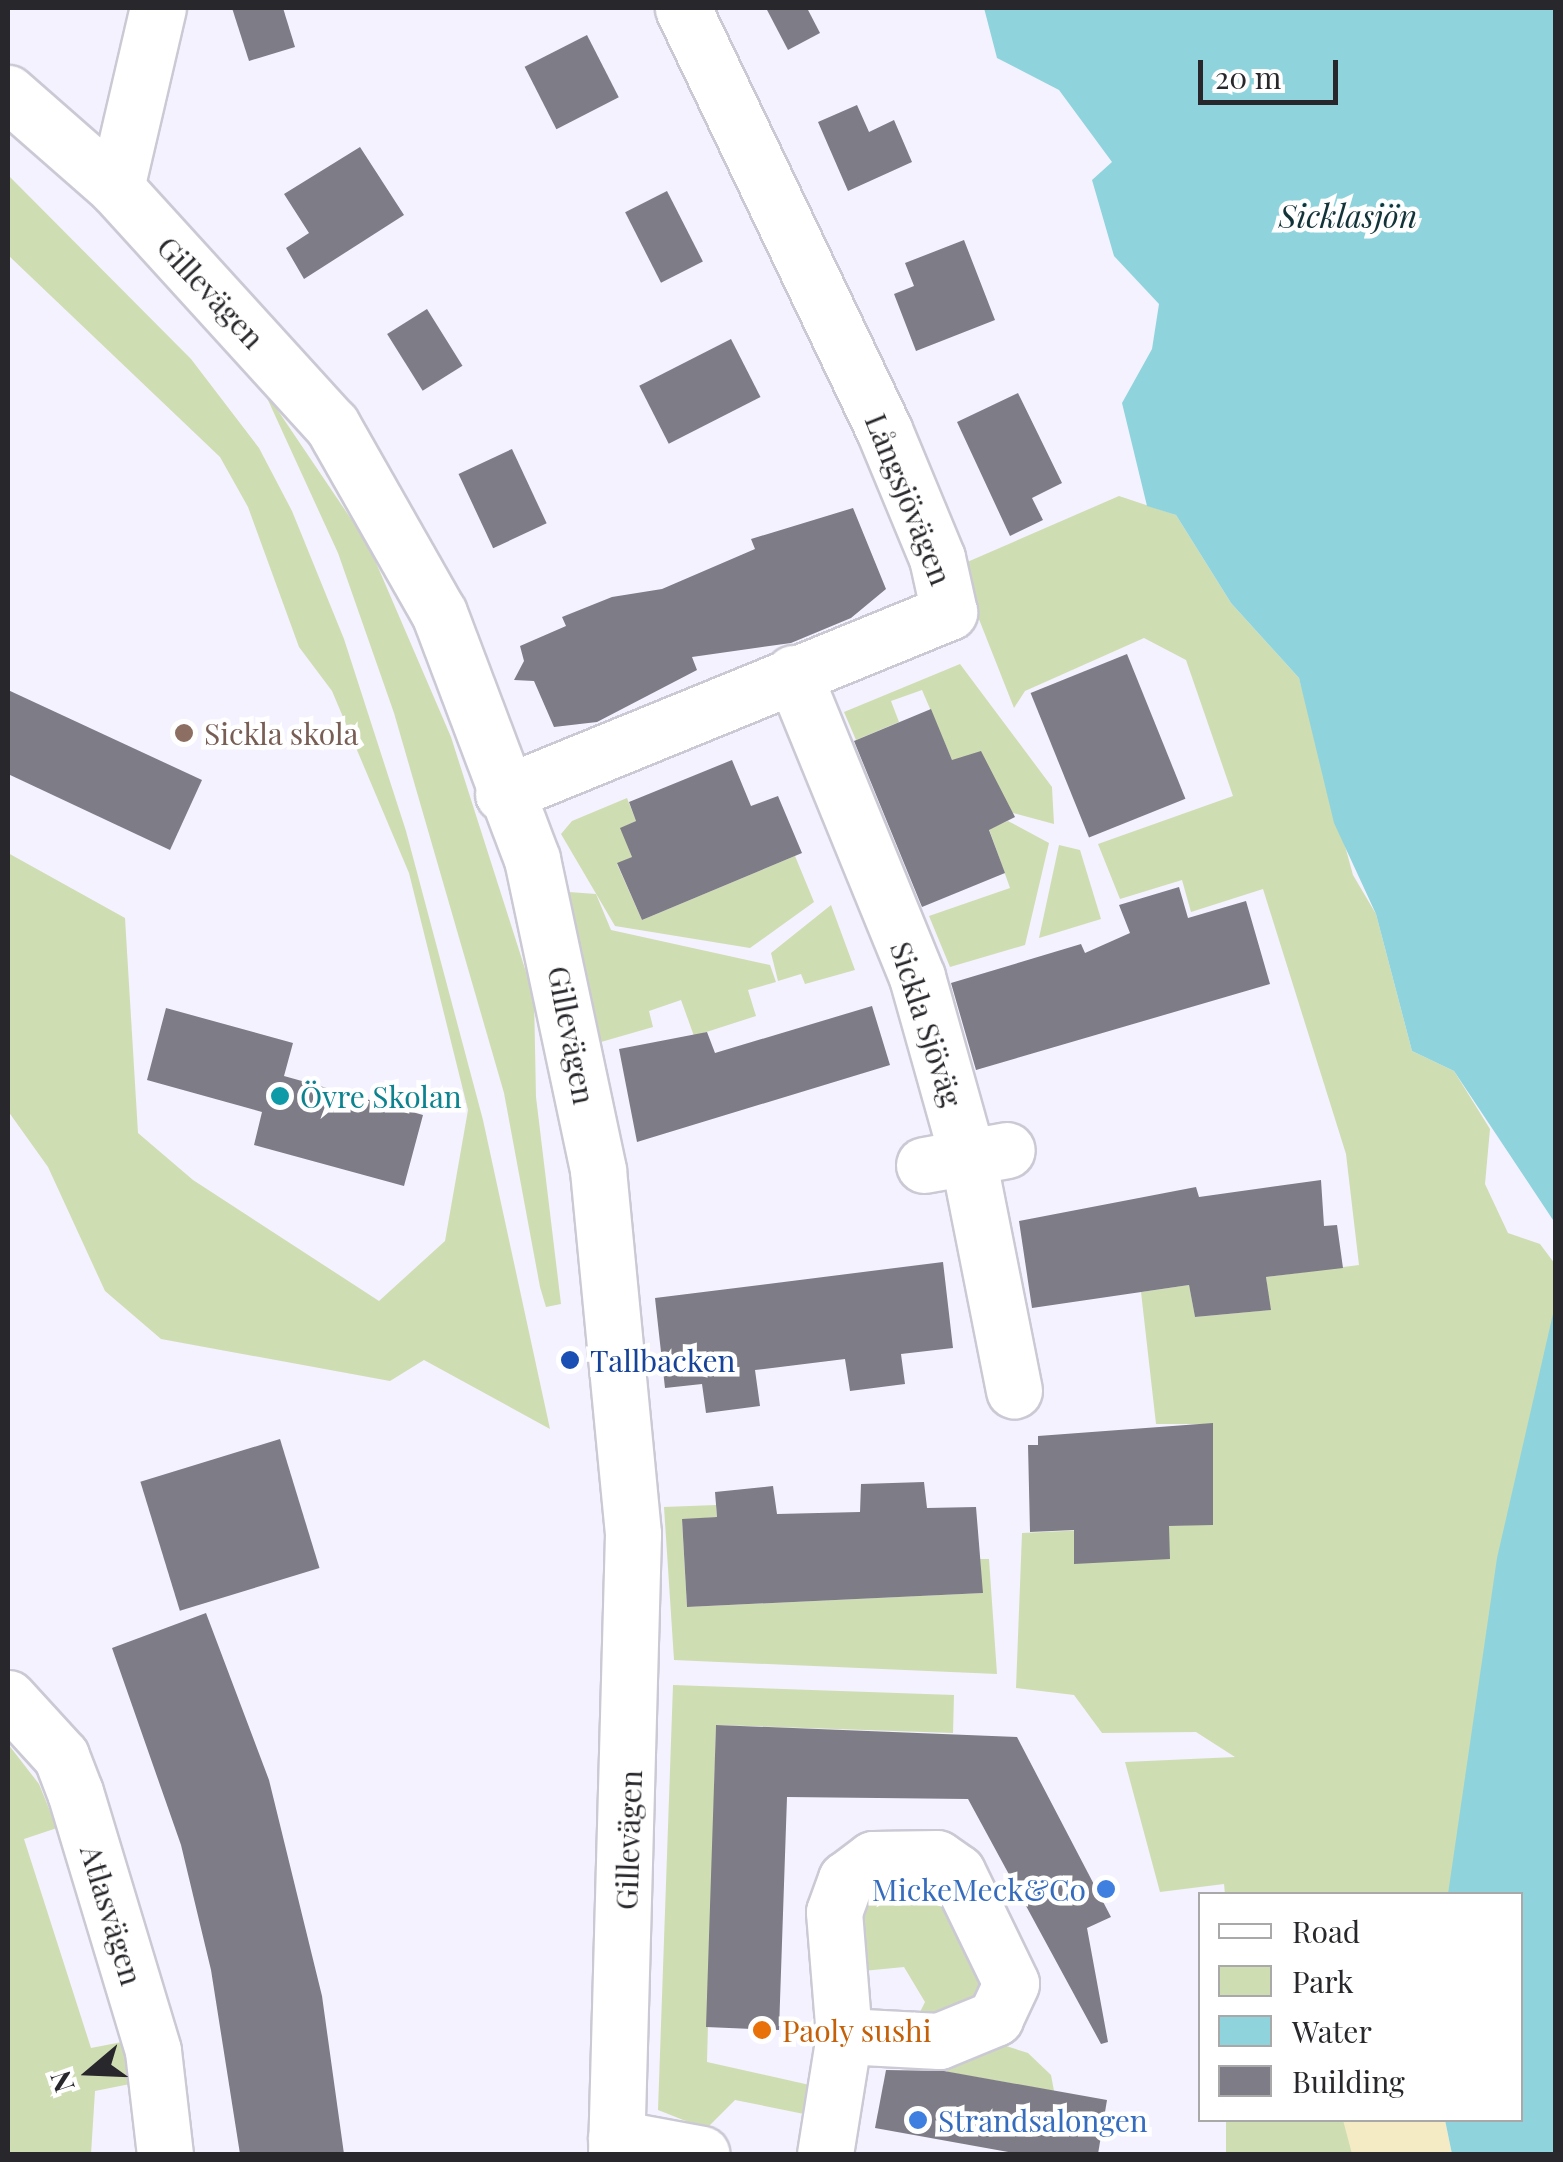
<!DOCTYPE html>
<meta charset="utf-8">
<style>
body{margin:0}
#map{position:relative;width:1563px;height:2162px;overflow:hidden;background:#f4f2fe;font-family:"Playfair Display",serif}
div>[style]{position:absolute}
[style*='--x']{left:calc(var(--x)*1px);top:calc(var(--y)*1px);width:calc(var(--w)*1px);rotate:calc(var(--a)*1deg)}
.green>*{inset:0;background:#cfddb3;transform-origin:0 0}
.sand>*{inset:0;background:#f4ebc5}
.water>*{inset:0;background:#8fd4dd}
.building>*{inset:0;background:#7e7c86;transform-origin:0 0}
.roads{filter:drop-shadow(2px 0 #cbc9d4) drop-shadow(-2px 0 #cbc9d4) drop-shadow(0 2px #cbc9d4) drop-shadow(0 -2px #cbc9d4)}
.minor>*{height:55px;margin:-27.5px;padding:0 27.5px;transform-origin:27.5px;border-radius:27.5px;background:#fff}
.dots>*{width:28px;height:28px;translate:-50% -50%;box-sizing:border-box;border:5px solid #fff;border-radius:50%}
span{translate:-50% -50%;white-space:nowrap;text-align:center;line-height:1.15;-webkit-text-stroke:9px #fff;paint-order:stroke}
.street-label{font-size:30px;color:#28272b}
.education-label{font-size:30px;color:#785e54}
.left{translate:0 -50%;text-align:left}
.culture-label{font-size:30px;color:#0d838f}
.transit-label{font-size:30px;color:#164399}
.shop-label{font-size:30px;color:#366cbe}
.right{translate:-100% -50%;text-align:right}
.food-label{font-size:30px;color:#c56008}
.water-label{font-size:32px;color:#123439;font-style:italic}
.frame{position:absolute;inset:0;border:10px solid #28272b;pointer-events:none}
.legend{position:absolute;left:1198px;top:1892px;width:325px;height:230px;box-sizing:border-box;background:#fff;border:2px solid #a9a9aa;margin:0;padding:12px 18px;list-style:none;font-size:30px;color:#28272b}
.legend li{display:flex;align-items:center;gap:20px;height:50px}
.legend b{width:50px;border:2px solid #a9a9aa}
.north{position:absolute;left:40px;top:2022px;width:100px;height:100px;-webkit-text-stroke:8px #fff;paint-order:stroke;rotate:251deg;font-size:28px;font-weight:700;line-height:40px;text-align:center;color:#28272b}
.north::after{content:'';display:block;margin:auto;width:35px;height:45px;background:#28272b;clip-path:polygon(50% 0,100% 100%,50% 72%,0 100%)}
.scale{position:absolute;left:1198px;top:60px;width:140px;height:45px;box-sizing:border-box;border:5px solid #28272b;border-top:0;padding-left:12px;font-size:30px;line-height:35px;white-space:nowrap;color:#28272b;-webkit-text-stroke:8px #fff;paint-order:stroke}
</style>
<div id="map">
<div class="green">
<i style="clip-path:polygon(8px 175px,191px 359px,259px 448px,292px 511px,344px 639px,406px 831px,483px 1120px,550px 1429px,424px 1360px,390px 1381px,161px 1339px,105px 1291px,48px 1167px,8px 1111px,8px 853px,125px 918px,138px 1133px,193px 1180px,379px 1301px,445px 1241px,468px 1110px,409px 873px,332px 691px,299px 647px,248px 507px,220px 457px,8px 255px)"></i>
<i style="clip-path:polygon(262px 387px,368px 544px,451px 737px,534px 997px,536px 1097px,561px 1304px,546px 1307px,540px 1287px,504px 1093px,394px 713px,338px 553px)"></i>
<i style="clip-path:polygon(1119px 496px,1176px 515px,1231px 603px,1299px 678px,1353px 875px,1376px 914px,1412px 1051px,1454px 1071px,1490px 1129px,1485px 1184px,1508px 1233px,1540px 1244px,1555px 1264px,1555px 1393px,1470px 1894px,1225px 1894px,1224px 1884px,1160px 1892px,1125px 1762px,1235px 1757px,1196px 1732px,1102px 1733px,1074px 1695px,1016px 1688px,1022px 1533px,1213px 1524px,1213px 1424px,1156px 1424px,1141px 1292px,1189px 1285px,1195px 1317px,1270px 1310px,1266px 1277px,1359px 1265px,1346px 1154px,1263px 889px,1191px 912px,1182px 880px,1120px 899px,1098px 844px,1233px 796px,1186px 660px,1144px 638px,1025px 691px,1014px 708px,958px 566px)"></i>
<i style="clip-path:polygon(960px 664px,1052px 787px,1054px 824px,1013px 813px,952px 760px,922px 690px,891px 701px,899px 722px,856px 740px,844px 712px)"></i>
<i style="clip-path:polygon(627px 798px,636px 821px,621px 828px,632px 857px,617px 864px,642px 920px,795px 856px,814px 902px,750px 948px,615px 926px,561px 834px,572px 821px)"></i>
<i style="clip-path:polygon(1008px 821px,1049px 843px,1025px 945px,950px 967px,929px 916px,1010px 888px,989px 829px)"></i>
<i style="clip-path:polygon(1059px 845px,1080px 850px,1101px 919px,1039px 938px)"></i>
<i style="clip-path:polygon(569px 892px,596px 894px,611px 930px,770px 965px,776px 982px,748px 990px,756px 1016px,694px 1036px,681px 1000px,649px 1011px,653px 1027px,601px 1042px)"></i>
<i style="clip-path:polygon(831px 905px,855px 970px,805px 984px,801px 974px,778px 981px,771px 953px)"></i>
<i style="clip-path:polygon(716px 1505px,717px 1517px,682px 1520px,687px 1607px,982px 1593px,980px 1559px,989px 1559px,997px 1674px,674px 1660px,664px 1507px)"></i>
<i style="clip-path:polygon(673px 1685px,954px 1695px,953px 1733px,716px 1725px,707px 2062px,823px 2088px,819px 2117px,735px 2100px,706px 2129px,658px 2110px)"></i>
<i style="clip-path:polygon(8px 1744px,39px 1784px,57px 1828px,24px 1839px,91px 2048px,122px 2042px,130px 2084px,95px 2091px,91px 2154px,8px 2154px)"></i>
<i style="clip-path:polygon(931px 1876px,997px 1983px,968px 2012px,918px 2016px,925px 2002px,904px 1967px,863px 1971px,851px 1903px,875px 1877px)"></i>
<i style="clip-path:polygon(987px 2040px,1028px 2053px,1051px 2075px,1054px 2091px,947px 2072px,951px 2047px)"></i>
<i style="left:1226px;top:2120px;width:219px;height:34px"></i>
</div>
<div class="sand">
<i style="clip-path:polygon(1343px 2120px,1445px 2120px,1452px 2154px,1352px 2154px)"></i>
</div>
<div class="water">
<i style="clip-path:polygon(984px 8px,1555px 8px,1555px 1223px,1454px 1071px,1412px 1051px,1376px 914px,1334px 823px,1299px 678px,1231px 603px,1176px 515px,1147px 506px,1122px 403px,1152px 349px,1159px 304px,1114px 256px,1092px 180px,1112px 162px,1059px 90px,997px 58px)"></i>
<i style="clip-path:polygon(1555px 1305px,1555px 2154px,1452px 2154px,1445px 2120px,1520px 2120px,1520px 1894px,1448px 1894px,1497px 1558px)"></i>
</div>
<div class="building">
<i style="clip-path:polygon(232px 8px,283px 8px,295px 47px,249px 61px)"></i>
<i style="clip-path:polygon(766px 8px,807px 8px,820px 33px,788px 50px)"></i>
<i style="left:587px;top:35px;width:70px;height:70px;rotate:63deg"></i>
<i style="clip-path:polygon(857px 105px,869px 132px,894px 120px,912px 162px,848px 191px,818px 122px)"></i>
<i style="clip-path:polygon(360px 147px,404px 215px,304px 279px,286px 248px,309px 233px,284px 194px)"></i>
<i style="left:667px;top:191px;width:79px;height:47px;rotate:63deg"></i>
<i style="clip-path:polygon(964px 240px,995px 320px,916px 351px,894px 294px,914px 286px,905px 263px)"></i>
<i style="left:427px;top:309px;width:67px;height:47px;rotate:58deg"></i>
<i style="left:731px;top:339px;width:65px;height:103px;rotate:63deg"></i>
<i style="clip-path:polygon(1018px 393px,1062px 483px,1032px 498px,1043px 520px,1010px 536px,957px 422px)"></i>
<i style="left:512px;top:449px;width:82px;height:59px;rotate:65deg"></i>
<i style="clip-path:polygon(853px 508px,886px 589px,851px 618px,791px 643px,692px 657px,697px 670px,597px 722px,554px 727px,534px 681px,514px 680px,524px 661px,520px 646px,566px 626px,562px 617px,612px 597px,662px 589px,755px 549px,751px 539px)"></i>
<i style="left:1127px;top:654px;width:156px;height:104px;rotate:68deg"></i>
<i style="clip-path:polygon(8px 690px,202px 780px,170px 850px,8px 774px)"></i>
<i style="clip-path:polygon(931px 709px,952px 760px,981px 751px,1015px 817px,989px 830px,1005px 873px,922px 907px,854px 741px)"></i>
<i style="clip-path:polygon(732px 760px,751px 806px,778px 796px,802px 853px,642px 920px,617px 863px,632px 857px,620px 828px,636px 821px,629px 802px)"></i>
<i style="clip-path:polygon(1179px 887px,1188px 918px,1246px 901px,1270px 984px,976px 1070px,951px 983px,1081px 944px,1085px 953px,1130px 933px,1119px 905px)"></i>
<i style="clip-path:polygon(872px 1006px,890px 1065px,637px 1142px,619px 1049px,707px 1032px,715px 1053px)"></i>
<i style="clip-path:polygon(166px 1008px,293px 1043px,284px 1076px,423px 1115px,404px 1186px,254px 1145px,262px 1112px,147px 1080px)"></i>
<i style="clip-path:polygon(1321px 1180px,1324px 1226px,1337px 1225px,1343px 1268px,1266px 1277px,1271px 1310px,1195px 1317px,1189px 1285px,1032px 1308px,1019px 1221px,1196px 1187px,1199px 1197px)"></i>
<i style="clip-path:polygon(943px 1262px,953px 1348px,901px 1354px,905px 1384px,850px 1391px,845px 1359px,755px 1370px,760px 1406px,706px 1413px,702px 1384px,665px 1388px,655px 1298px)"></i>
<i style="clip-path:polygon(1213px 1423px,1213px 1525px,1169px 1526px,1170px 1559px,1074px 1564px,1074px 1530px,1030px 1532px,1028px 1445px,1038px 1445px,1038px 1436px)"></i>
<i style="left:280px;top:1439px;width:135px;height:146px;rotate:73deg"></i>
<i style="clip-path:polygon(924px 1482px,927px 1508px,976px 1507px,983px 1593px,687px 1607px,682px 1519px,717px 1517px,715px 1492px,773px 1486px,777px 1514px,860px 1512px,861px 1484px)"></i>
<i style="clip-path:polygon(206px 1613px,269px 1780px,322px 1996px,344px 2154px,240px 2154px,211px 1970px,181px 1845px,112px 1648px)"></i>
<i style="clip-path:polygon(716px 1725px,1017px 1737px,1111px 1917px,1087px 1928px,1108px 2042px,1101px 2044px,968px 1799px,787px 1797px,779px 2030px,706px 2027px)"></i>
<i style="clip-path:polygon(886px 2070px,944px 2071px,1107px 2100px,1098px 2154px,1020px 2154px,875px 2128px)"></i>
</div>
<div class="roads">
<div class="minor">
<i style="--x:8;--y:93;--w:144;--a:41.3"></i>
<i style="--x:116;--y:188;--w:321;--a:47.7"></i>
<i style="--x:332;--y:425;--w:216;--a:60.4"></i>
<i style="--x:439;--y:613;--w:263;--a:69.3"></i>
<i style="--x:532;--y:859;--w:318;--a:78"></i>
<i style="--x:598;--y:1170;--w:366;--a:84.5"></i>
<i style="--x:633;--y:1534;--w:620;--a:91.57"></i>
<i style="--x:116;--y:188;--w:185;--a:-76.9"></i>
<i style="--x:793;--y:673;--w:328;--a:67.8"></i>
<i style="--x:917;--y:977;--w:188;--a:74.3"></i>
<i style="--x:968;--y:1158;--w:237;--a:78.8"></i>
<i style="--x:503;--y:794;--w:482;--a:-22.2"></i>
<i style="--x:949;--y:612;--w:55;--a:-102.5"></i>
<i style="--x:937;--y:558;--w:139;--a:-112.5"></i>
<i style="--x:884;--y:430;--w:467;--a:-115.5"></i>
<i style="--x:924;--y:1165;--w:84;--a:-10.2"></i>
<i style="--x:8;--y:1698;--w:79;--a:47.6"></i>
<i style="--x:61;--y:1756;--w:39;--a:69"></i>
<i style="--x:75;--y:1792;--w:270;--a:73.2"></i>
<i style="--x:153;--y:2051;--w:104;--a:83.4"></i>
<i style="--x:616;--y:2138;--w:87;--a:10.5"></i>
<i style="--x:825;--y:2154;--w:120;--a:-80.9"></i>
<i style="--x:844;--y:2036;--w:95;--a:3"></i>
<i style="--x:939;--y:2041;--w:61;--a:-22.3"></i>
<i style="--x:995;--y:2018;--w:38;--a:-65"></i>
<i style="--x:1011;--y:1983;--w:123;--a:-115.9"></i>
<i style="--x:957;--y:1872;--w:24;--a:-145"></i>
<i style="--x:937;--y:1858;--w:64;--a:179.1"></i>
<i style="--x:873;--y:1859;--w:34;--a:143"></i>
<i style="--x:846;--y:1879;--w:35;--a:110"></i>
<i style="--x:834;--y:1912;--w:124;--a:85.4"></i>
</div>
</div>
<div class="dots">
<i style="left:184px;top:733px;background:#8d6e63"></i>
<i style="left:280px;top:1096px;background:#0f9aa8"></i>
<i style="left:570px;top:1360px;background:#1a4fb4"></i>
<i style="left:1106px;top:1889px;background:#3f7fe0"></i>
<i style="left:762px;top:2030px;background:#e8710a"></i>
<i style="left:918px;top:2120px;background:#3f7fe0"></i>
</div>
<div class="street-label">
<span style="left:211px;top:292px;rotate:47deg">Gillevägen</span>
<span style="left:909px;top:499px;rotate:68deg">Långsjövägen</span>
<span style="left:927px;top:1024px;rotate:72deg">Sickla Sjöväg</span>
<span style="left:572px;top:1035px;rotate:79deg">Gillevägen</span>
<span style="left:628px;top:1840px;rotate:-88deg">Gillevägen</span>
<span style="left:112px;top:1915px;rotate:73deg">Atlasvägen</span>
</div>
<div class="education-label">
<span class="left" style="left:204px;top:733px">Sickla skola</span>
</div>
<div class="culture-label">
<span class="left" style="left:300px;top:1096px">Övre Skolan</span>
</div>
<div class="transit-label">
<span class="left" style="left:590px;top:1360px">Tallbacken</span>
</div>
<div class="shop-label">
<span class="right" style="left:1086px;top:1889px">MickeMeck&amp;Co</span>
<span class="left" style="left:938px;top:2120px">Strandsalongen</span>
</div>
<div class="food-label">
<span class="left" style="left:782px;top:2030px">Paoly sushi</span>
</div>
<div class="water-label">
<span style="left:1348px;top:215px">Sicklasjön</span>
</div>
<div class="frame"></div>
<ul class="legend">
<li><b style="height:12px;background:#fff"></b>Road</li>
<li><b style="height:28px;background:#cfddb3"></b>Park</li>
<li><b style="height:28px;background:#8fd4dd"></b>Water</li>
<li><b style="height:28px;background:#7e7c86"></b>Building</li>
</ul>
<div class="north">N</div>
<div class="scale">20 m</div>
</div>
